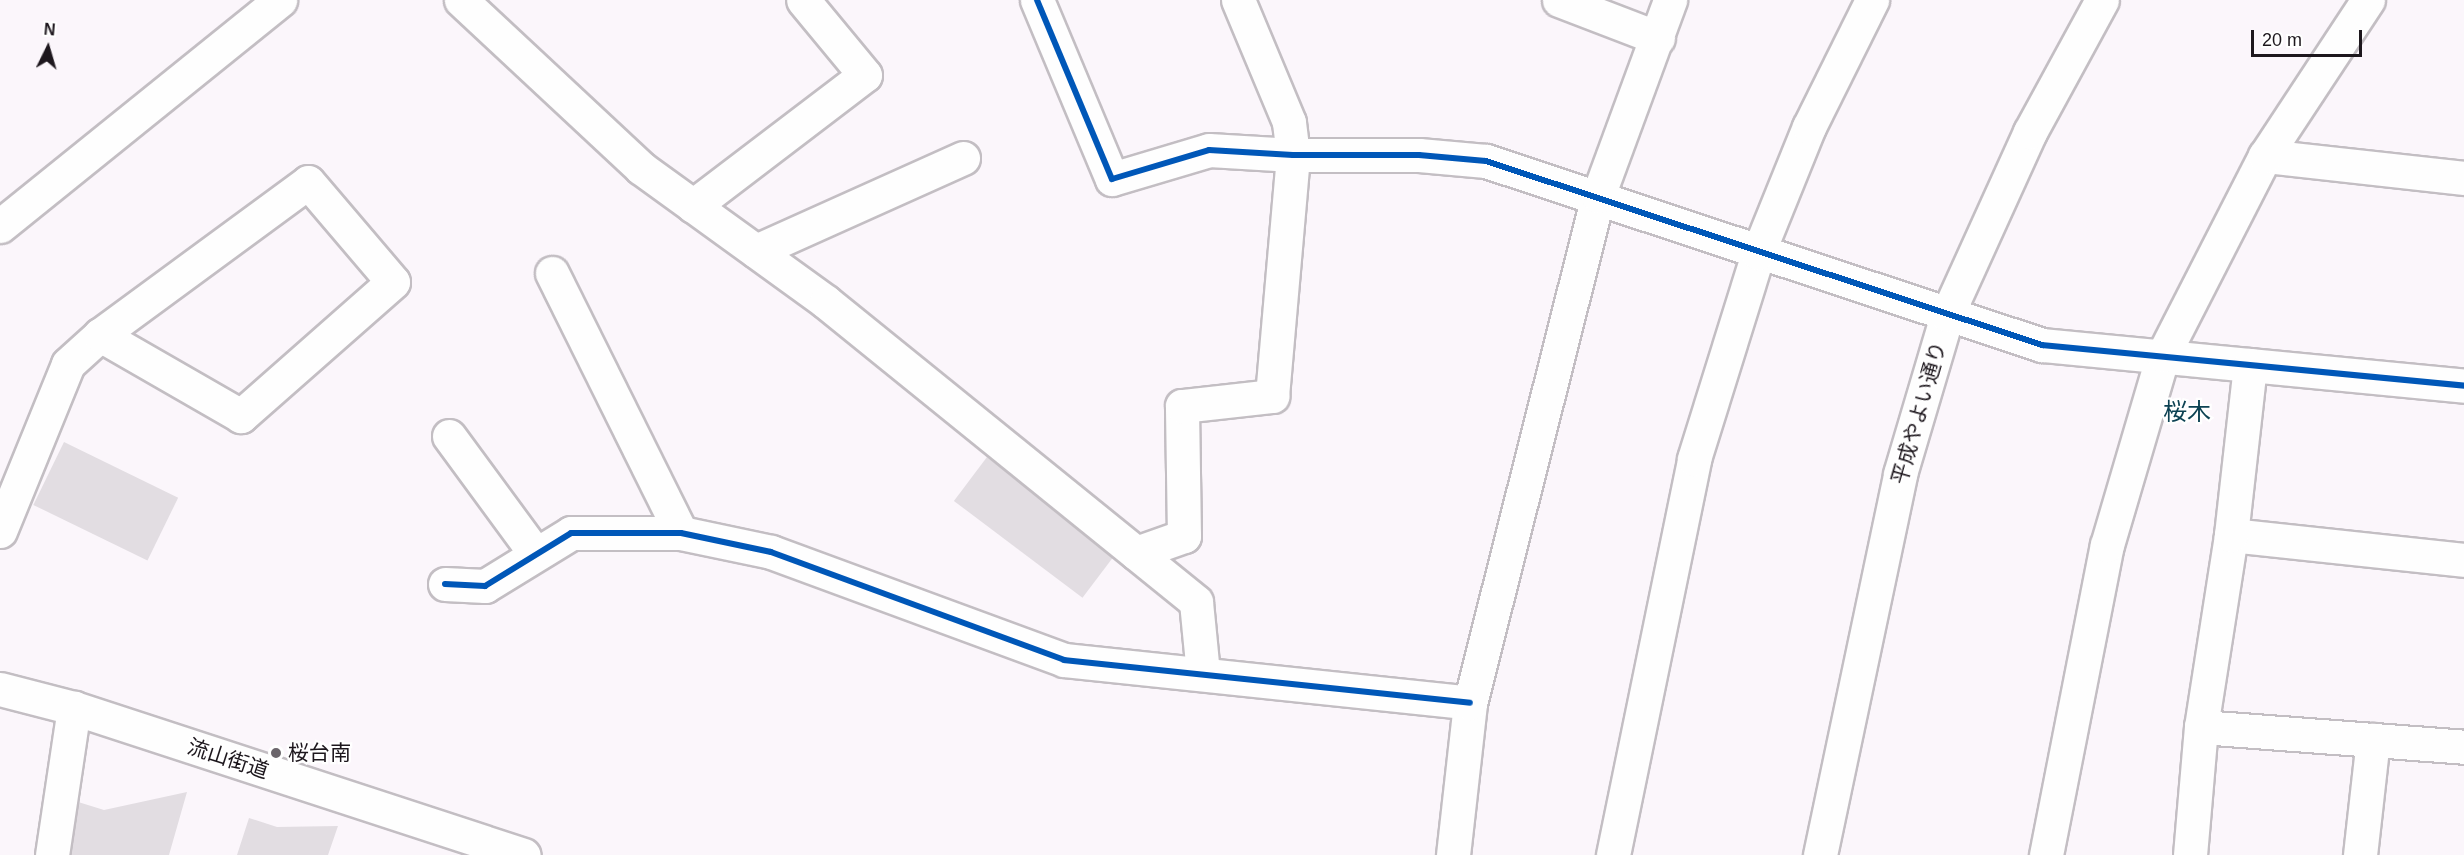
<!DOCTYPE html>
<meta charset="utf-8">
<style>
body{margin:0}
#map{position:relative;width:2464px;height:855px;overflow:hidden;background:#fbf6fb;font-family:Arial,"Noto Sans JP",sans-serif}
div>[style]{position:absolute}
[style*='--x']{left:calc(var(--x)*1px);top:calc(var(--y)*1px);width:calc(var(--w)*1px);rotate:calc(var(--a)*1deg)}
.building>*{inset:0;background:#e2dde2;transform-origin:0 0}
.roads{filter:drop-shadow(2px 0 #c3bec3) drop-shadow(-2px 0 #c3bec3) drop-shadow(0 2px #c3bec3) drop-shadow(0 -2px #c3bec3)}
.street>*{height:33px;margin:-16.5px;padding:0 16.5px;transform-origin:16.5px;border-radius:16.5px;background:#fefefe}
.secondary>*{height:33px;margin:-16.5px;padding:0 16.5px;transform-origin:16.5px;border-radius:16.5px;background:#fefefe}
.cycleway>*{height:6px;margin:-3px;padding:0 3px;transform-origin:3px;border-radius:3px;background:#0057b8}
.dots>*{width:16px;height:16px;translate:-50% -50%;box-sizing:border-box;border:3px solid #fff;border-radius:50%}
span{translate:-50% -50%;white-space:nowrap;text-align:center;line-height:1.15;-webkit-text-stroke:4.5px #fff;paint-order:stroke}
.street-label{font-size:21px;color:#1d171d}
.poi-label{font-size:21px;color:#1d171d}
.left{translate:0 -50%;text-align:left}
.quarter-label{font-size:24px;color:#0d4253}
.north{position:absolute;left:18px;top:18px;width:60px;height:60px;-webkit-text-stroke:4px #fff;paint-order:stroke;rotate:5deg;font-size:16px;font-weight:700;line-height:24px;text-align:center;color:#1d171d}
.north::after{content:'';display:block;margin:auto;width:21px;height:27px;background:#1d171d;clip-path:polygon(50% 0,100% 100%,50% 72%,0 100%)}
.scale{position:absolute;left:2251px;top:30px;width:111px;height:27px;box-sizing:border-box;border:3px solid #1d171d;border-top:0;padding-left:8px;font-size:18px;line-height:21px;white-space:nowrap;color:#1d171d;-webkit-text-stroke:4px #fff;paint-order:stroke}
</style>
<div id="map">
<div class="building">
<i style="left:64px;top:442px;width:127px;height:70px;rotate:26deg"></i>
<i style="left:987px;top:457px;width:161px;height:55px;rotate:37deg"></i>
<i style="clip-path:polygon(187px 792px,169px 855px,64px 855px,75px 801px,104px 810px)"></i>
<i style="clip-path:polygon(249px 818px,277px 827px,338px 826px,328px 855px,237px 855px)"></i>
</div>
<div class="roads">
<div class="street">
<i style="--x:461;--y:0;--w:246;--a:43"></i>
<i style="--x:641;--y:168;--w:228;--a:35.9"></i>
<i style="--x:826;--y:302;--w:476;--a:39"></i>
<i style="--x:1196;--y:602;--w:72;--a:84.4"></i>
<i style="--x:1037;--y:0;--w:194;--a:67.3"></i>
<i style="--x:1112;--y:179;--w:101;--a:-16.6"></i>
<i style="--x:1209;--y:150;--w:84;--a:3.4"></i>
<i style="--x:1293;--y:155;--w:126;--a:0"></i>
<i style="--x:1419;--y:155;--w:67;--a:5.1"></i>
<i style="--x:1486;--y:161;--w:586;--a:18.31"></i>
<i style="--x:2042;--y:345;--w:424;--a:5.5"></i>
<i style="--x:1559;--y:0;--w:106;--a:21"></i>
<i style="--x:2265;--y:156;--w:200;--a:6.3"></i>
<i style="--x:693;--y:206;--w:216;--a:-37.3"></i>
<i style="--x:865;--y:75;--w:97;--a:-129.6"></i>
<i style="--x:0;--y:226;--w:360;--a:-38.9"></i>
<i style="--x:756;--y:251;--w:227;--a:-24.2"></i>
<i style="--x:552;--y:273;--w:290;--a:63.6"></i>
<i style="--x:449;--y:436;--w:145;--a:53.7"></i>
<i style="--x:0;--y:531;--w:180;--a:-67.8"></i>
<i style="--x:68;--y:364;--w:43;--a:-42.2"></i>
<i style="--x:100;--y:335;--w:258;--a:-36.3"></i>
<i style="--x:308;--y:182;--w:131;--a:49.6"></i>
<i style="--x:393;--y:282;--w:203;--a:138.6"></i>
<i style="--x:241;--y:416;--w:163;--a:-150.1"></i>
<i style="--x:2231;--y:535;--w:234;--a:6.1"></i>
<i style="--x:1136;--y:553;--w:51;--a:-19.5"></i>
<i style="--x:1184;--y:536;--w:130;--a:-90.9"></i>
<i style="--x:1182;--y:406;--w:91;--a:-6.3"></i>
<i style="--x:1272;--y:396;--w:242;--a:-85"></i>
<i style="--x:1293;--y:155;--w:33;--a:-97"></i>
<i style="--x:1289;--y:122;--w:132;--a:-112.7"></i>
<i style="--x:445;--y:584;--w:40;--a:2.9"></i>
<i style="--x:485;--y:586;--w:101;--a:-31.6"></i>
<i style="--x:571;--y:533;--w:110;--a:0"></i>
<i style="--x:681;--y:533;--w:92;--a:11.9"></i>
<i style="--x:771;--y:552;--w:312;--a:20.2"></i>
<i style="--x:1064;--y:660;--w:408;--a:6"></i>
<i style="--x:2201;--y:727;--w:264;--a:4.3"></i>
<i style="--x:52;--y:855;--w:149;--a:-81.5"></i>
<i style="--x:1453;--y:855;--w:153;--a:-83.6"></i>
<i style="--x:1470;--y:703;--w:523;--a:-75.83"></i>
<i style="--x:1598;--y:196;--w:209;--a:-69.8"></i>
<i style="--x:1613;--y:855;--w:404;--a:-78.4"></i>
<i style="--x:1694;--y:459;--w:216;--a:-72.7"></i>
<i style="--x:1758;--y:253;--w:136;--a:-68"></i>
<i style="--x:1809;--y:127;--w:142;--a:-63.6"></i>
<i style="--x:2046;--y:855;--w:316;--a:-78.9"></i>
<i style="--x:2107;--y:545;--w:198;--a:-73.6"></i>
<i style="--x:2163;--y:355;--w:224;--a:-62.9"></i>
<i style="--x:2265;--y:156;--w:187;--a:-56.6"></i>
<i style="--x:2190;--y:855;--w:128;--a:-85.1"></i>
<i style="--x:2201;--y:727;--w:194;--a:-81.1"></i>
<i style="--x:2231;--y:535;--w:171;--a:-83.6"></i>
<i style="--x:2360;--y:855;--w:116;--a:-83.6"></i>
</div>
<div class="secondary">
<i style="--x:0;--y:689;--w:76;--a:14.4"></i>
<i style="--x:74;--y:708;--w:473;--a:18.1"></i>
<i style="--x:1820;--y:855;--w:389;--a:-78.1"></i>
<i style="--x:1900;--y:474;--w:166;--a:-73.5"></i>
<i style="--x:1947;--y:315;--w:201;--a:-65.6"></i>
<i style="--x:2030;--y:132;--w:150;--a:-61.4"></i>
</div>
</div>
<div class="cycleway">
<i style="--x:1037;--y:0;--w:194;--a:67.3"></i>
<i style="--x:1112;--y:179;--w:101;--a:-16.6"></i>
<i style="--x:1209;--y:150;--w:84;--a:3.4"></i>
<i style="--x:1293;--y:155;--w:126;--a:0"></i>
<i style="--x:1419;--y:155;--w:67;--a:5.1"></i>
<i style="--x:1486;--y:161;--w:586;--a:18.31"></i>
<i style="--x:2042;--y:345;--w:424;--a:5.5"></i>
<i style="--x:445;--y:584;--w:40;--a:2.9"></i>
<i style="--x:485;--y:586;--w:101;--a:-31.6"></i>
<i style="--x:571;--y:533;--w:110;--a:0"></i>
<i style="--x:681;--y:533;--w:92;--a:11.9"></i>
<i style="--x:771;--y:552;--w:312;--a:20.2"></i>
<i style="--x:1064;--y:660;--w:408;--a:6"></i>
</div>
<div class="dots">
<i style="left:276px;top:753px;background:#6b656b"></i>
</div>
<div class="street-label">
<span style="left:1919px;top:413px;rotate:-74deg">平成やよい通り</span>
<span style="left:228px;top:759px;rotate:18deg">流山街道</span>
</div>
<div class="poi-label">
<span class="left" style="left:288px;top:753px">桜台南</span>
</div>
<div class="quarter-label">
<span style="left:2187px;top:412px">桜木</span>
</div>
<div class="north">N</div>
<div class="scale">20 m</div>
</div>
